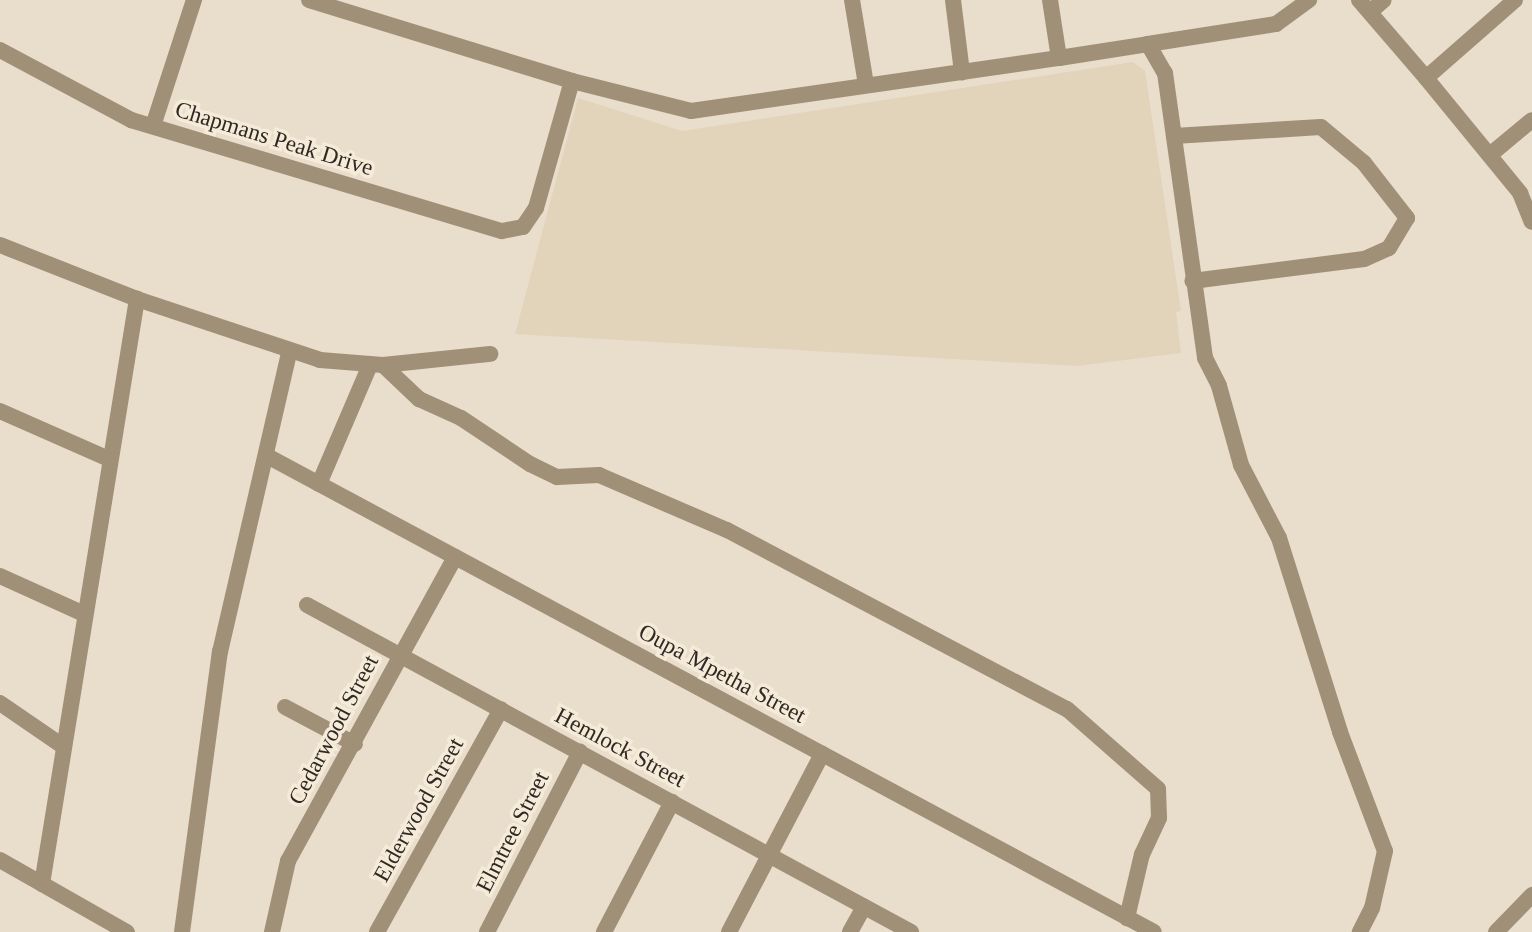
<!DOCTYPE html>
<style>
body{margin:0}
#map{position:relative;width:1532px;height:932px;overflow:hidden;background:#e9ddcc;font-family:"Times New Roman",serif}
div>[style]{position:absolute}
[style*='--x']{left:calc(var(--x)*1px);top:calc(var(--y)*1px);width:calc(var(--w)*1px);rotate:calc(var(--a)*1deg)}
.built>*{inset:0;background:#e2d3bb}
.minor>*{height:16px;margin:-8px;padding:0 8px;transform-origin:8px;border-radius:8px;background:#a09077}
span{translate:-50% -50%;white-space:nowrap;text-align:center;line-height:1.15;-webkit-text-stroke:7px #f6ead9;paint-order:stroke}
.street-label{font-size:23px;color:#2e2a23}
</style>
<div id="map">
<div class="built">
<i style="clip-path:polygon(1133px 62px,1145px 71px,1181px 311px,1176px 312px,1181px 353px,1077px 366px,515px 334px,578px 98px,682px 131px)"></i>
</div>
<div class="minor">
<i style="--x:852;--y:0;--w:86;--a:80.6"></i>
<i style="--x:953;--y:0;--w:73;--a:82.9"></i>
<i style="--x:1359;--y:0;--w:103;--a:49.3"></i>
<i style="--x:1515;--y:0;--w:118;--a:138.8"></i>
<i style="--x:1426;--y:78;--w:149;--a:50.7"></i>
<i style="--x:1520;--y:193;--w:31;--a:68"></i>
<i style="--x:1370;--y:12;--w:18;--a:-41"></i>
<i style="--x:1148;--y:44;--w:130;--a:-8.9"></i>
<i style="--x:1276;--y:24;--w:41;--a:-36"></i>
<i style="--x:0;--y:50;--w:149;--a:28.1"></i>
<i style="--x:131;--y:120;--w:387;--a:16.7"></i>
<i style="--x:502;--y:231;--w:21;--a:-11"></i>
<i style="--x:523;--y:227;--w:23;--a:-56"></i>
<i style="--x:536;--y:208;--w:132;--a:-74.2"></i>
<i style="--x:572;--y:81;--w:275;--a:-162.9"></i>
<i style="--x:1059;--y:58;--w:90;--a:-8.9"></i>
<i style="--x:1148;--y:44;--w:34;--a:60"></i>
<i style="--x:1165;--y:73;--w:288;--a:82"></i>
<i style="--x:1205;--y:358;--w:31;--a:63"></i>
<i style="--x:1219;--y:386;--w:82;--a:74.4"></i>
<i style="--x:1241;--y:465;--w:82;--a:62.5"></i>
<i style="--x:1279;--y:538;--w:203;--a:72.5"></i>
<i style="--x:1340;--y:732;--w:127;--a:69.3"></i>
<i style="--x:1385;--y:851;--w:58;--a:102.8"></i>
<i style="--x:1372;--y:908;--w:27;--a:117"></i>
<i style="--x:572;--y:81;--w:123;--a:14.1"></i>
<i style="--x:691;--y:111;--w:372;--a:-8.2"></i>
<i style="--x:1059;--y:58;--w:59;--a:-98.8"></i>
<i style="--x:153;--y:126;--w:133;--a:-72"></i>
<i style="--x:1174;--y:136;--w:147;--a:-3.5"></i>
<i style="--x:1321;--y:127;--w:56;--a:39.9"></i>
<i style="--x:1364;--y:163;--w:70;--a:52"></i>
<i style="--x:1407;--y:218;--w:35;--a:121"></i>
<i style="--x:1389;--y:248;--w:27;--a:156"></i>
<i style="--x:1364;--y:259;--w:173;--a:172.7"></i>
<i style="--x:1491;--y:154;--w:53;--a:-39.7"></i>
<i style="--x:0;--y:245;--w:147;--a:21.5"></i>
<i style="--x:137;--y:299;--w:193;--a:18.4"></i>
<i style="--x:320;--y:360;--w:63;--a:4.5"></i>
<i style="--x:383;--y:365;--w:108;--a:-5.9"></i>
<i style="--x:383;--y:365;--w:50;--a:43.4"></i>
<i style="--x:419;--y:399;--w:46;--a:24.3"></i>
<i style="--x:461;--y:418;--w:83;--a:33.7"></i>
<i style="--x:530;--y:464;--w:30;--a:26"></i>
<i style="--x:557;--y:477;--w:42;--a:-2.7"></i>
<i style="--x:599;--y:475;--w:139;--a:23.3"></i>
<i style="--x:727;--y:530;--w:384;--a:27.8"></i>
<i style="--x:1067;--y:709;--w:121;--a:41.3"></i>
<i style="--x:1158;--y:789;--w:29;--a:88"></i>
<i style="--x:1159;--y:818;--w:40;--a:115"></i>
<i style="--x:1142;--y:854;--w:66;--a:103.2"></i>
<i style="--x:0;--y:411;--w:119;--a:23.8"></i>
<i style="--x:269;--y:457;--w:1004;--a:28.22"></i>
<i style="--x:319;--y:484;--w:129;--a:-66.8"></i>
<i style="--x:0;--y:576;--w:92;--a:24.3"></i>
<i style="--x:307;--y:605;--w:687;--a:28.43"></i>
<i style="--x:0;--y:703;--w:74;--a:34.5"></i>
<i style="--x:285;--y:707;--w:79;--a:27.9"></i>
<i style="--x:0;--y:860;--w:146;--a:29.6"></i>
<i style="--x:42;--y:884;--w:593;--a:-80.78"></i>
<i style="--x:182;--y:932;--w:283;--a:-82.3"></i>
<i style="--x:220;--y:652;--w:307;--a:-77"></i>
<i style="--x:272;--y:932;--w:73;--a:-77.3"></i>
<i style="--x:288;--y:861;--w:347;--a:-61.2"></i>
<i style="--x:377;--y:932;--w:255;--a:-60.9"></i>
<i style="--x:487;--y:932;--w:203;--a:-62.7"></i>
<i style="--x:604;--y:932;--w:147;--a:-62.4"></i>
<i style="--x:729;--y:932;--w:201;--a:-62.4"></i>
<i style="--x:850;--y:932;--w:29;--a:-61"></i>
<i style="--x:1496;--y:932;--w:52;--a:-45.8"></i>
</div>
<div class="street-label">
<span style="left:274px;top:139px;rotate:17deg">Chapmans Peak Drive</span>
<span style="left:722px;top:674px;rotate:28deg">Oupa Mpetha Street</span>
<span style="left:334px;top:730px;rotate:-62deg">Cedarwood Street</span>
<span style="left:620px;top:748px;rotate:28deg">Hemlock Street</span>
<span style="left:419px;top:810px;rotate:-61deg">Elderwood Street</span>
<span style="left:513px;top:832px;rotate:-63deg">Elmtree Street</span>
</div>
</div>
